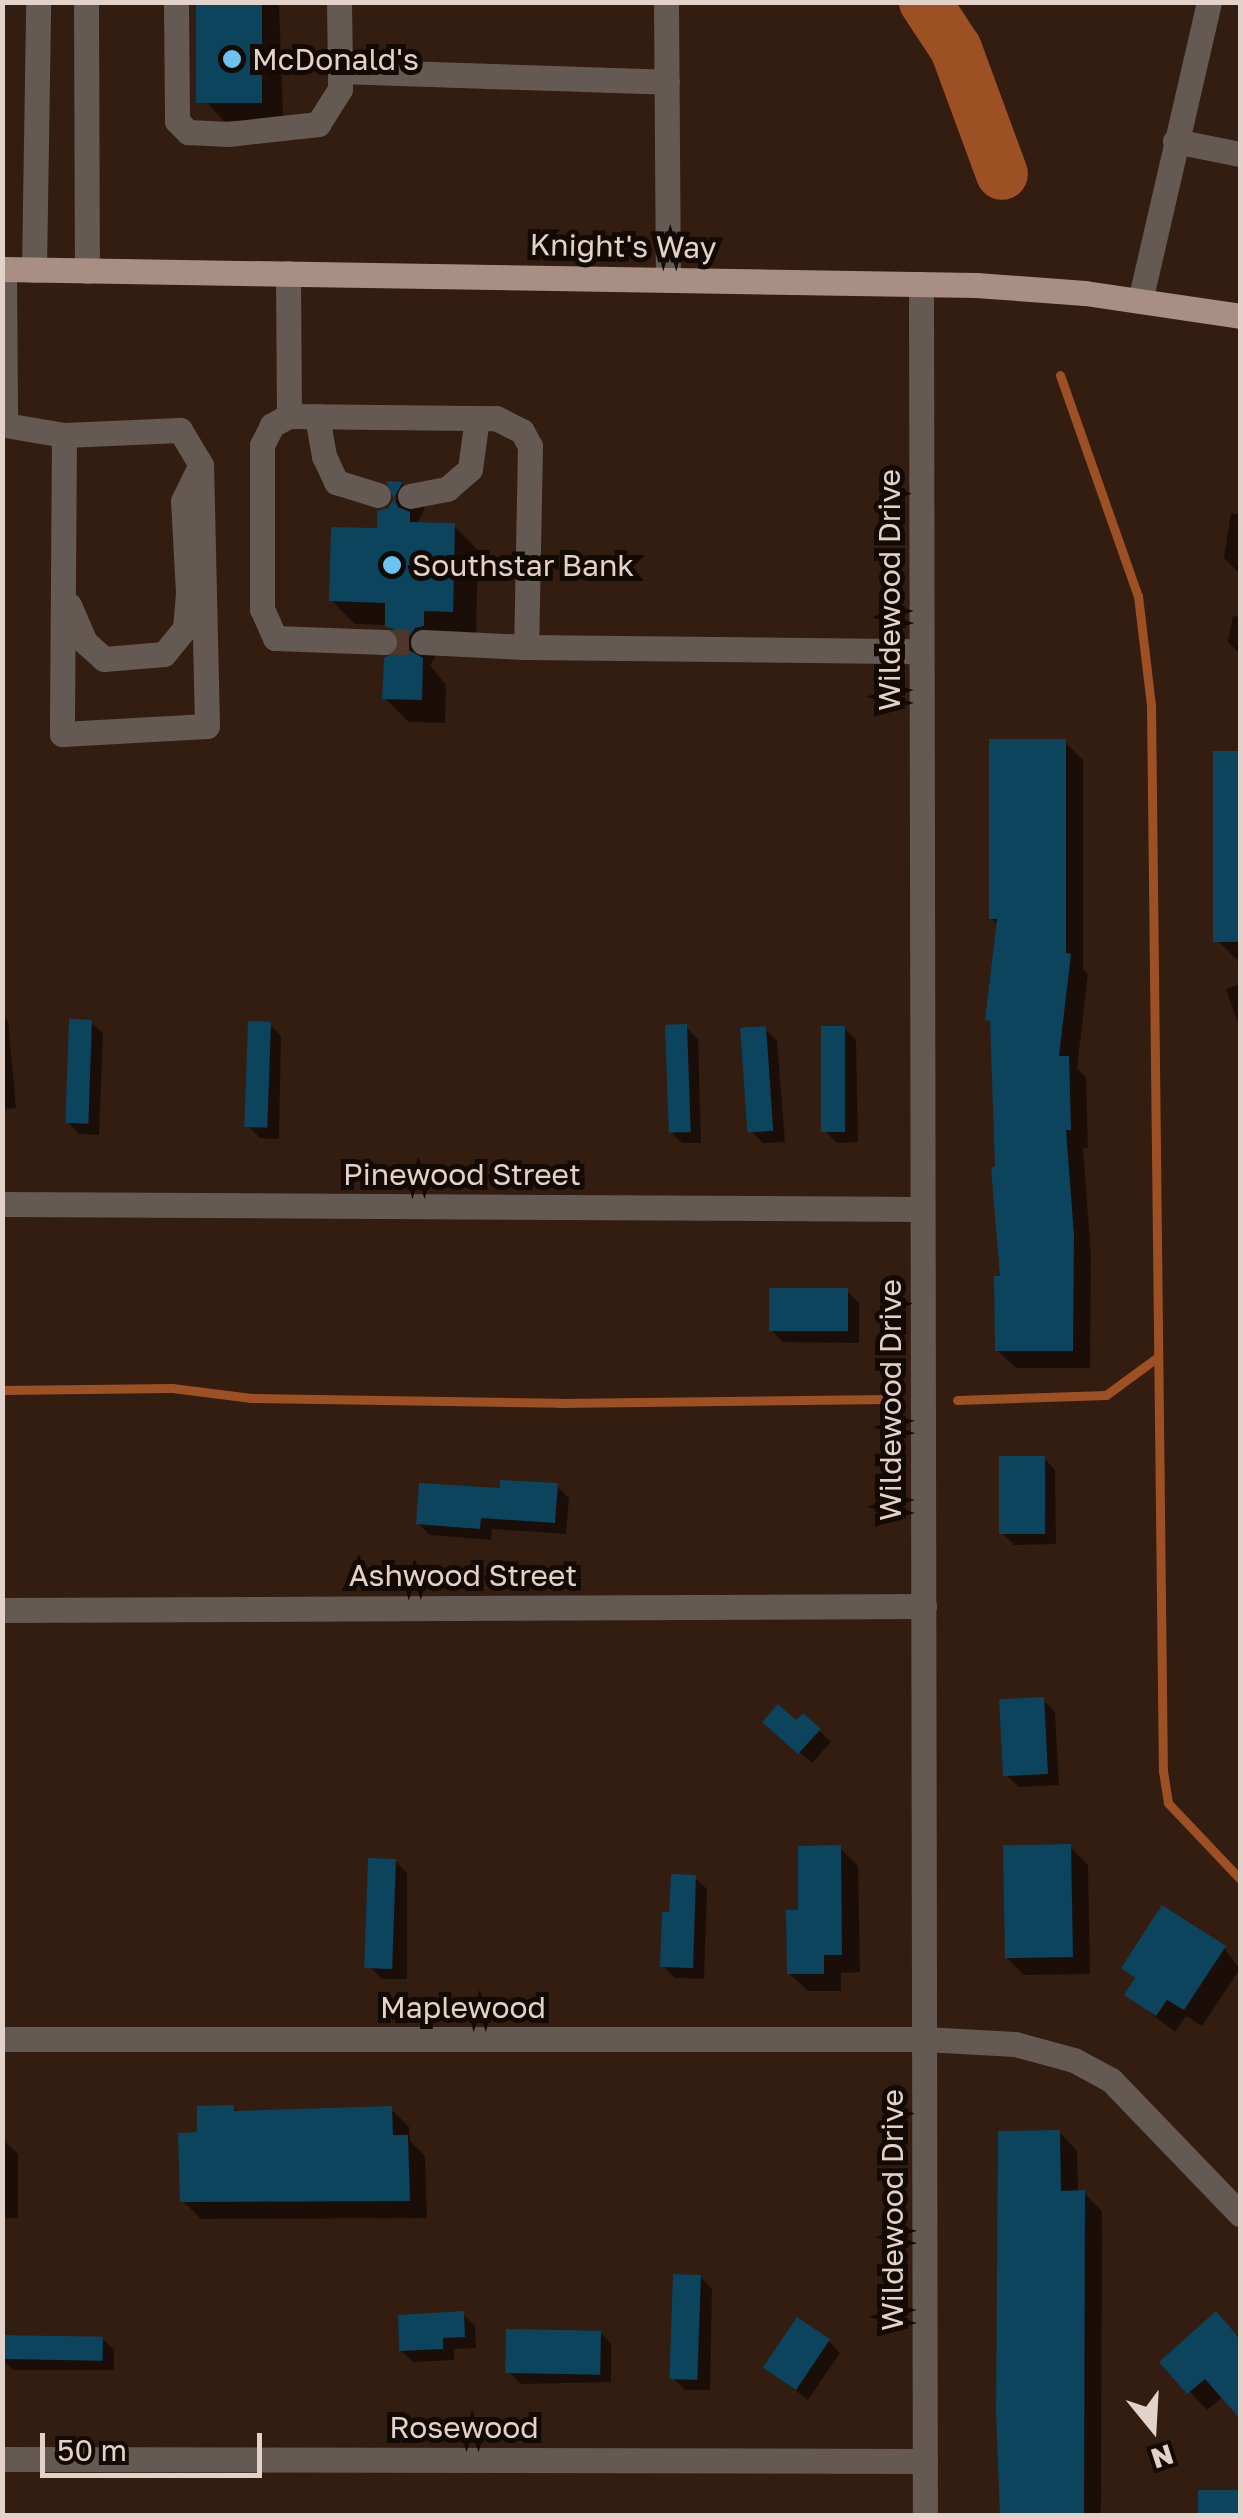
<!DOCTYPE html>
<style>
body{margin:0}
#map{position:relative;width:1243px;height:2518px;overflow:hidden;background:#331c10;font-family:"Golos Text",sans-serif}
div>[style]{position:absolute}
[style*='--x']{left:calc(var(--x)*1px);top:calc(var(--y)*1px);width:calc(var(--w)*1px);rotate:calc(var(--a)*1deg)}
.shadow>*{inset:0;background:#0007}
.stream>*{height:9px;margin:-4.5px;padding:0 4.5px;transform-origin:4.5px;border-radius:4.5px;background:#9d5024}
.river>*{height:52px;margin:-26px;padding:0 26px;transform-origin:26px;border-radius:26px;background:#9d5024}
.building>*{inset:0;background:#0c435d;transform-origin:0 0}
.minor-tunnel>*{height:25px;margin-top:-12.5px;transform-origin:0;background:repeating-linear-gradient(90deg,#4d372c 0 25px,transparent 0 37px)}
.minor>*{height:25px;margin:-12.5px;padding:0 12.5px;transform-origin:12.5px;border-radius:12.5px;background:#655953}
.major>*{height:25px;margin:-12.5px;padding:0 12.5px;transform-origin:12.5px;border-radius:12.5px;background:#a98f83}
.dots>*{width:28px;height:28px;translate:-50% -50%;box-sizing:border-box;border:5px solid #130905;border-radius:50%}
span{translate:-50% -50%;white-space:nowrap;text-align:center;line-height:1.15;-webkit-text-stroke:10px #130905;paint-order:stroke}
.poi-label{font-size:30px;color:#e2d2ca}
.left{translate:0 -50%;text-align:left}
.street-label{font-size:30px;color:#e2d2ca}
.frame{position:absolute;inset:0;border:5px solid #e2d2ca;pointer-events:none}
.north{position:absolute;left:1103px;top:2378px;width:100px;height:100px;-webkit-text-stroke:8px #130905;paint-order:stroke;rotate:162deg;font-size:28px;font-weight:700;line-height:40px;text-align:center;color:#e2d2ca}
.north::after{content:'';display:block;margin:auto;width:35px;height:45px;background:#e2d2ca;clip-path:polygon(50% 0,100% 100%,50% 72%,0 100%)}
.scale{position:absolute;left:40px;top:2433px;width:222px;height:45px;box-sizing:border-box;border:5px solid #e2d2ca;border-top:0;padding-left:12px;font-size:30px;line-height:35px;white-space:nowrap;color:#e2d2ca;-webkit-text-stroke:8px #130905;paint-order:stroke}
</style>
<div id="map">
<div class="shadow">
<i style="clip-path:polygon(199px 2px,279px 2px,283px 119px,224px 121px,206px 102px)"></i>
<i style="clip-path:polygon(390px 484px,402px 484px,425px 508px,417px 523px,454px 526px,478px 550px,476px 635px,439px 651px,430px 665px,446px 685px,445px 723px,409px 722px,385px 698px,402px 639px,387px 625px,355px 624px,331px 600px,397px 499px)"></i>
<i style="clip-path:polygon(1231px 513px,1240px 515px,1240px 574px,1224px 558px)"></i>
<i style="clip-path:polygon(1233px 616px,1240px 617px,1240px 654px,1228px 642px)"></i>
<i style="clip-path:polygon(1065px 742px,1083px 760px,1083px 969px,1088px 974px,1077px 1068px,1086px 1077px,1088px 1148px,1083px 1148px,1091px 1255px,1090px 1368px,1016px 1368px,997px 1350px,1003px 1279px,992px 1024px,988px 1020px,998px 925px,991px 918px)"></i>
<i style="clip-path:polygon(1216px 754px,1240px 754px,1240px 963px,1218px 941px)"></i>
<i style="clip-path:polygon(1240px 984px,1240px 1029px,1226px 989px)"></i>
<i style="clip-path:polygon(2px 1015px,8px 1021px,16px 1108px,2px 1109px)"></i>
<i style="clip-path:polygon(91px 1022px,103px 1034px,99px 1135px,79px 1134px,68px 1122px)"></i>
<i style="clip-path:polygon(269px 1024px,281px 1036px,279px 1139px,260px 1138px,248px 1126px)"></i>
<i style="clip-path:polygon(686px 1027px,698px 1039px,701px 1143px,682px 1143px,670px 1131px)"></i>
<i style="clip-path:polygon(844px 1028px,856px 1040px,858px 1142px,837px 1143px,825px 1131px)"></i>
<i style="clip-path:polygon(765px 1029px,777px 1041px,785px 1142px,763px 1143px,751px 1131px)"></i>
<i style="clip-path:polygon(847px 1291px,859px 1303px,859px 1343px,783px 1342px,771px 1330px)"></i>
<i style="clip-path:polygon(1044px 1458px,1055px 1470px,1056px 1544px,1014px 1545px,1002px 1533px)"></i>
<i style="clip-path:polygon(557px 1486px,569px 1498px,566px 1534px,492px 1529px,491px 1540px,430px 1535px,418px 1523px,502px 1491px)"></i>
<i style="clip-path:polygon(1043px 1700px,1055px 1712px,1059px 1785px,1019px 1787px,1007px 1776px)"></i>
<i style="clip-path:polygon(796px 1723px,819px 1730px,831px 1742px,812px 1763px,777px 1733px)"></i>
<i style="clip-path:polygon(1070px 1847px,1088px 1865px,1090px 1974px,1024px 1975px,1006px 1957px)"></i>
<i style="clip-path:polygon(840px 1848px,858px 1866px,860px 1972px,841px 1973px,841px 1991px,808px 1991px,789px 1973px)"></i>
<i style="clip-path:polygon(395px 1861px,407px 1873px,407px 1979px,382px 1979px,370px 1967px)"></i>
<i style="clip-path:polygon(695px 1878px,707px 1889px,704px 1979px,675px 1978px,663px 1966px,672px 1915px)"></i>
<i style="clip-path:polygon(1224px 1948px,1240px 1969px,1202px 2026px,1186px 2016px,1175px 2032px,1127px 1995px,1137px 1981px,1124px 1968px)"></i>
<i style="clip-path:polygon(233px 2107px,239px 2113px,391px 2109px,409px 2127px,410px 2141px,425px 2156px,427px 2218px,201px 2219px,183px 2201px,200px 2135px)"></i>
<i style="clip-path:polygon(1059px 2132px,1077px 2151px,1078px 2193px,1084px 2193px,1102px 2211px,1101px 2516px,1003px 2516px)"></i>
<i style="clip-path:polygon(2px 2139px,18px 2154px,18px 2218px,2px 2218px)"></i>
<i style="clip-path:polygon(700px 2277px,712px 2289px,710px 2390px,685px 2390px,673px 2378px)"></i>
<i style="clip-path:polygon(463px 2314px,475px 2326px,476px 2348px,454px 2349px,454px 2360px,413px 2362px,401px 2350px)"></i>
<i style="clip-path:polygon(600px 2332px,611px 2344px,611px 2382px,521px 2384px,509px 2372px)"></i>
<i style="clip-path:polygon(1240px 2334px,1240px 2415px,1224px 2396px,1207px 2410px,1162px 2362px)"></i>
<i style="clip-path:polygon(2px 2337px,102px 2338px,114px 2350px,114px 2370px,13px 2370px,2px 2360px)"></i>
<i style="clip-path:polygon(829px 2341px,840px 2353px,808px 2400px,766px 2367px)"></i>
</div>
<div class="stream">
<i style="--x:1060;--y:375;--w:234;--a:70.6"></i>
<i style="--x:1138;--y:596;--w:110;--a:83.2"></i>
<i style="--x:1151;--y:705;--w:1066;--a:89.36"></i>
<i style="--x:1163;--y:1771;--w:32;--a:81"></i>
<i style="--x:1168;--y:1803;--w:105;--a:46.5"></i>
<i style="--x:2;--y:1390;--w:170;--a:-0.7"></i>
<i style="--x:172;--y:1388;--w:80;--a:7.2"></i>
<i style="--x:251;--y:1398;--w:308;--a:0.9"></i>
<i style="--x:559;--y:1403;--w:328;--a:-0.7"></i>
<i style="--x:957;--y:1400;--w:149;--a:-1.9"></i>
<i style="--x:1106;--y:1395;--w:64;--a:-36.2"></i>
</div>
<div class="river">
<i style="--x:925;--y:2;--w:56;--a:56.6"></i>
<i style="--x:956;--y:49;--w:133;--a:69.8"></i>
</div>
<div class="building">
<i style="left:196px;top:2px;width:66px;height:101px"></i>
<i style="clip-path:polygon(386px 481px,403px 482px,394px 498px,398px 507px,410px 512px,410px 522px,455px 523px,453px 612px,424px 611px,424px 626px,415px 628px,407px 640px,409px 650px,423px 658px,422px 700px,382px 699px,384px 658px,397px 651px,400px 642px,393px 629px,385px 626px,385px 603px,329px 601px,331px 527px,377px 528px,377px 511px,388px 508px,394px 499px)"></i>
<i style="clip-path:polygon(989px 739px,1066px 739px,1066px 953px,1071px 954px,1059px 1056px,1069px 1056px,1071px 1130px,1066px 1130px,1074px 1235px,1073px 1351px,995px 1351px,994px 1276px,1000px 1276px,991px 1167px,995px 1167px,990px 1021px,985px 1020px,997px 919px,989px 919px)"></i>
<i style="left:1213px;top:751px;width:27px;height:191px"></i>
<i style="left:69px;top:1019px;width:23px;height:104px;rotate:2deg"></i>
<i style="left:248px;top:1021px;width:23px;height:106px;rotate:2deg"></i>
<i style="left:687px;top:1024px;width:108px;height:22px;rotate:88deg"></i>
<i style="left:766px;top:1026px;width:105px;height:26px;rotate:86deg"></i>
<i style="left:821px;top:1026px;width:24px;height:106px"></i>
<i style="left:769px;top:1288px;width:79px;height:43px"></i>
<i style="left:999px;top:1456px;width:46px;height:78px"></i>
<i style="clip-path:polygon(500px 1480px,558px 1483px,555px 1523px,481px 1518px,480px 1529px,416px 1524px,419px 1483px,500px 1488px)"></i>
<i style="left:1044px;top:1697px;width:77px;height:45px;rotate:87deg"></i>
<i style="clip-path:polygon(778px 1704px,796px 1720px,803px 1713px,821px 1729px,798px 1754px,762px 1722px)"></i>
<i style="left:1071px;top:1844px;width:113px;height:68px;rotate:89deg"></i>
<i style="clip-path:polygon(841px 1845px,842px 1955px,824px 1955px,824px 1974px,787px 1974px,786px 1910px,798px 1910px,798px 1846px)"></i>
<i style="left:368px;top:1858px;width:28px;height:110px;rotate:2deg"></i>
<i style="clip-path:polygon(671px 1874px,696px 1875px,693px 1968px,660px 1967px,662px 1912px,669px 1912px)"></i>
<i style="clip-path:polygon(1162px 1905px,1226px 1946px,1184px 2010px,1167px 2000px,1156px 2016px,1124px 1995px,1135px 1978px,1121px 1968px)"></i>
<i style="clip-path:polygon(234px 2105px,234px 2111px,392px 2106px,393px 2135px,408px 2135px,410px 2201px,180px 2202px,178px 2133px,197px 2132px,197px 2106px)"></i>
<i style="clip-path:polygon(1060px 2130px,1061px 2191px,1085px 2190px,1084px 2516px,1000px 2516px,996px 2413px,998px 2131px)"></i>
<i style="left:673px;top:2274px;width:28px;height:105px;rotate:2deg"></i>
<i style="clip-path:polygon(464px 2311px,465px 2337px,443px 2338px,443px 2349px,399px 2351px,398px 2315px)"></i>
<i style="clip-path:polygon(1216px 2311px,1240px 2339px,1240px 2419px,1205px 2379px,1187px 2394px,1159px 2362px)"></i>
<i style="left:797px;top:2317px;width:40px;height:61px;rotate:34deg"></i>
<i style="left:506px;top:2329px;width:95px;height:44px;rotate:1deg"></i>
<i style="left:2px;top:2335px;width:101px;height:24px;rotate:1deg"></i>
<i style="left:1240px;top:2490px;width:26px;height:42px;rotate:90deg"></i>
</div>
<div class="minor-tunnel">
<i style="--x:384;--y:642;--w:39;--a:0"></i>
</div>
<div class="minor">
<i style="--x:86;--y:2;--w:269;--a:89.8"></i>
<i style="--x:176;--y:2;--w:119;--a:89.5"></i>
<i style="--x:177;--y:121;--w:16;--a:45"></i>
<i style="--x:188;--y:132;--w:40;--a:2.9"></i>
<i style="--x:228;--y:134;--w:91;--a:-6.3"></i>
<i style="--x:318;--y:124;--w:41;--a:-57.8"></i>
<i style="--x:340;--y:89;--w:18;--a:-90"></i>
<i style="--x:339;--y:2;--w:69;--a:89.2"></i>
<i style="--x:340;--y:71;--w:327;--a:1.9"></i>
<i style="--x:666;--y:2;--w:278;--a:89.6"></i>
<i style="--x:1175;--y:141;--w:66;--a:11.3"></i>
<i style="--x:4;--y:269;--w:156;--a:89.6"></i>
<i style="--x:5;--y:425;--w:60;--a:9.6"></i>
<i style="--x:64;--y:435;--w:299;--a:90.4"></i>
<i style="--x:62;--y:734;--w:145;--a:-3.2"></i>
<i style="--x:207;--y:726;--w:261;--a:-91.3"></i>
<i style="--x:201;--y:465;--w:41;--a:-121"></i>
<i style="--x:180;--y:430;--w:116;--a:177.5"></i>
<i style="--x:34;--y:270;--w:268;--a:-89.1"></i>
<i style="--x:288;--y:273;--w:143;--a:89.6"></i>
<i style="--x:921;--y:284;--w:2232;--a:89.9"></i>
<i style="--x:1140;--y:301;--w:307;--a:-77"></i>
<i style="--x:317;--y:416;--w:41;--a:80.1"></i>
<i style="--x:324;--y:456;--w:29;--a:65"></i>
<i style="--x:336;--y:482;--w:44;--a:17.2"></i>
<i style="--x:410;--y:496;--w:38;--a:-11"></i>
<i style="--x:447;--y:489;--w:30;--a:-41"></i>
<i style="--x:470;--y:469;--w:51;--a:-82.2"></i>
<i style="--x:69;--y:605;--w:40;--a:66.6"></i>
<i style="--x:85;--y:642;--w:25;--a:42"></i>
<i style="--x:104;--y:659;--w:60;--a:-4.8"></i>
<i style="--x:164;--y:654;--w:33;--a:-51"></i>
<i style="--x:185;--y:628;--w:36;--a:-85"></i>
<i style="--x:188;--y:592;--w:91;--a:-93.1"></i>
<i style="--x:183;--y:501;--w:34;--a:-64"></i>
<i style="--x:384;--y:642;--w:109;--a:-177.9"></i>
<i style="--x:275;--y:638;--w:32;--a:-114"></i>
<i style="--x:262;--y:609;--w:164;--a:-90"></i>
<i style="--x:262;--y:445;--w:22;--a:-63"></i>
<i style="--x:272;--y:425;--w:19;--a:-28"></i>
<i style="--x:289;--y:416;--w:207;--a:0.6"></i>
<i style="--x:496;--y:418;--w:29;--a:27"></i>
<i style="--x:522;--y:431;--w:17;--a:62"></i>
<i style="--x:530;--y:446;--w:201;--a:91.1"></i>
<i style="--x:526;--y:647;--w:395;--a:0.6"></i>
<i style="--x:423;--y:642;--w:103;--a:2.8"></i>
<i style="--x:2;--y:1204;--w:919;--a:0.31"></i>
<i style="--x:2;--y:1610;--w:922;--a:-0.25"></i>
<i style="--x:2;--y:2039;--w:922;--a:0"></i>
<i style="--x:924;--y:2039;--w:91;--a:3.1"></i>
<i style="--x:1015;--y:2044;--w:61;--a:15.2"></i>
<i style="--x:1074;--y:2060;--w:42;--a:28.4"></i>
<i style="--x:1111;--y:2080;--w:186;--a:46.1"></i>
<i style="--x:2;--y:2459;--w:923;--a:0.12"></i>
</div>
<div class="major">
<i style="--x:2;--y:269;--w:974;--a:0.94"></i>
<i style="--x:976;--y:285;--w:109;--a:4.2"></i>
<i style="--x:1085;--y:293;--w:157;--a:8.4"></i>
</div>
<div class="dots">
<i style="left:232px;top:59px;background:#6cc3f2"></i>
<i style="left:392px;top:565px;background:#6cc3f2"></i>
</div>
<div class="poi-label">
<span class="left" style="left:252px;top:59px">McDonald's</span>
<span class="left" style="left:412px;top:565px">Southstar Bank</span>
</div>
<div class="street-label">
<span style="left:623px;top:246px;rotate:1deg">Knight's Way</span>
<span style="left:889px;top:590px;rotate:-90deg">Wildewood Drive</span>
<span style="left:462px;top:1174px">Pinewood Street</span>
<span style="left:890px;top:1400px;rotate:-90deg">Wildewood Drive</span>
<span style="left:463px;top:1575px">Ashwood Street</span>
<span style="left:463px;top:2007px">Maplewood</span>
<span style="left:892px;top:2210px;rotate:-90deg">Wildewood Drive</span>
<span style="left:464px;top:2427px">Rosewood</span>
</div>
<div class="frame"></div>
<div class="north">N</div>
<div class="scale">50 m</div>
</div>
